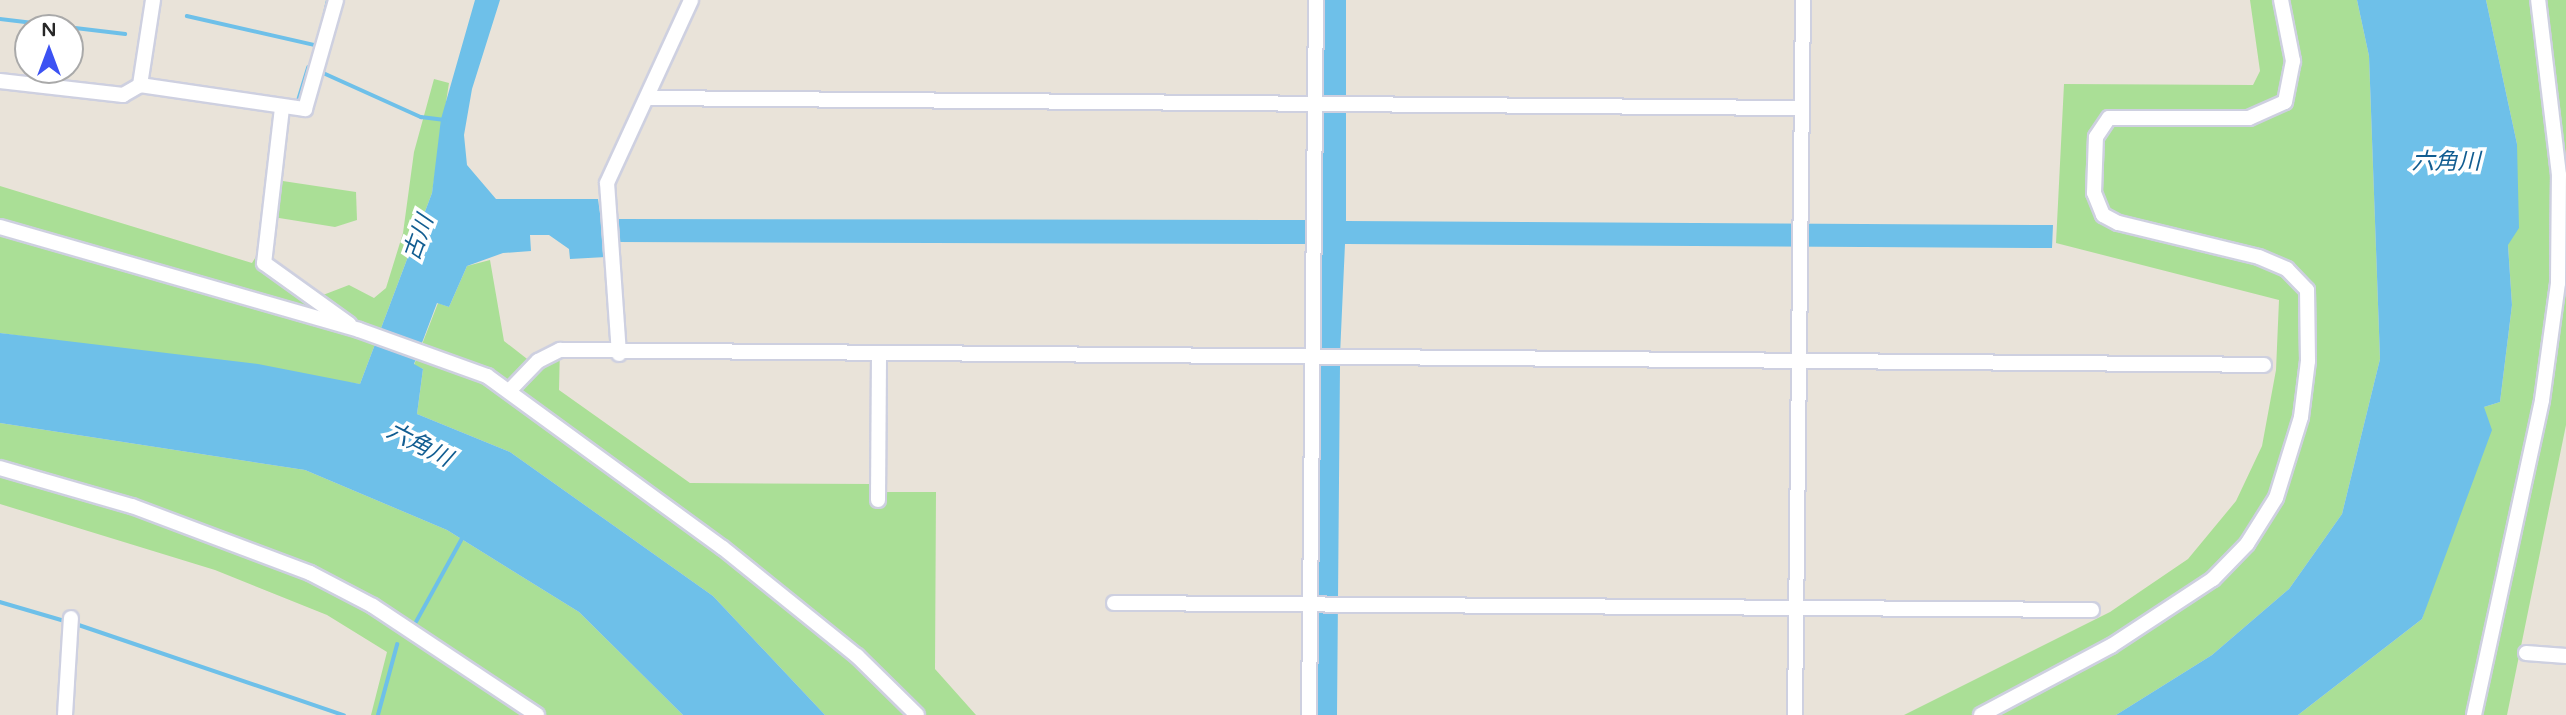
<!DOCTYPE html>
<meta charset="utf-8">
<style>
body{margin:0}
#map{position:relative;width:2566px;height:715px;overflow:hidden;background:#e9e3d9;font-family:"Varela Round","Noto Sans JP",sans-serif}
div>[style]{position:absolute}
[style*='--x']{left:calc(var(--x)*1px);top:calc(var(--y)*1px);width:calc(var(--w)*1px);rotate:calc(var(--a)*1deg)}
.green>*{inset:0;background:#aadf96}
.water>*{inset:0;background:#6ec0e9}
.stream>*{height:3.5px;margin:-1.75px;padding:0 1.75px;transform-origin:1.75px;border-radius:1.75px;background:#6ec0e9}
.roads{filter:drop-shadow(2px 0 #ced0e0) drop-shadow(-2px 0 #ced0e0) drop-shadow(0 2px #ced0e0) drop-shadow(0 -2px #ced0e0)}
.minor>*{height:14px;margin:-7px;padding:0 7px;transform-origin:7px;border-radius:7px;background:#fff}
span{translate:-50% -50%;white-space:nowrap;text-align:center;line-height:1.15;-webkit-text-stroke:7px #fff;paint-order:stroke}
.water-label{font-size:23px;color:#125d91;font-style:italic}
.north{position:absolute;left:14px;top:14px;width:70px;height:70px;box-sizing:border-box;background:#fff;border:2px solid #a9a9a9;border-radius:50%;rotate:0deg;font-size:19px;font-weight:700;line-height:28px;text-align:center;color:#272727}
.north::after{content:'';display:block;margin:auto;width:24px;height:32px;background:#3c52f3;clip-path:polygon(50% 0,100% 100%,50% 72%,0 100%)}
</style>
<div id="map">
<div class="green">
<i style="clip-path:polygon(2250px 0,2357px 0,2369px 56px,2380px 359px,2342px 514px,2289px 589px,2212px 655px,2116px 715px,1904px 715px,2110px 612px,2188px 559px,2236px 501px,2262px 446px,2276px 370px,2279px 300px,2056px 243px,2064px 84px,2253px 85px,2260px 71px)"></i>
<i style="clip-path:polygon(2486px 0,2566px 0,2566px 425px,2507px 715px,2298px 715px,2422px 619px,2484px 407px,2500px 402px,2512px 305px,2508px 245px,2517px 144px)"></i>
<i style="clip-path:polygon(434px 79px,449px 83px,432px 193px,360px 384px,0 333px,0 186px,252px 263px,260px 250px,323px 295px,349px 285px,374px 298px,386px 288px,403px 233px,414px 152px)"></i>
<i style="clip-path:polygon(276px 180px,356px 192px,357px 220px,335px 227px,273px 217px)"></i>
<i style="clip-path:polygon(490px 260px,504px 341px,531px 362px,560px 346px,559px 390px,690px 483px,872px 484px,873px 492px,936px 492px,935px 669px,976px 715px,825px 715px,713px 596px,510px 452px,417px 414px,423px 369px,414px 365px,438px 303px,449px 307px,467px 266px)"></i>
<i style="clip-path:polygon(0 423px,305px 470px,447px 530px,579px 612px,683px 715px,371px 715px,387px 652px,327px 615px,215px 570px,0 504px)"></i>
</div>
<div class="water">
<i style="clip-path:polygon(475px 0,500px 0,472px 89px,464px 135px,467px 165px,496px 199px,598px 199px,606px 257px,570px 259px,569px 249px,549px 235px,530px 235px,531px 251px,503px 253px,467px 266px,449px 307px,437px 303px,414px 364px,423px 369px,417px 414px,510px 452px,713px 596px,825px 715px,683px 715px,579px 612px,447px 530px,305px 470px,0 423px,0 333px,258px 364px,360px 384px,432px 193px,441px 119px)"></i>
<i style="clip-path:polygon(1323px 0,1346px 0,1346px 221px,2053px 225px,2052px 248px,1345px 244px,1340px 355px,1332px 355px,1332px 365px,1340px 365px,1337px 715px,1316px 715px,1319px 365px,1327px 364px,1327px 355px,1319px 354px,1309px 244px,617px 242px,615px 219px,1309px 220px)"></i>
<i style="clip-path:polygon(2357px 0,2486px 0,2517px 144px,2519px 228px,2508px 245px,2512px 305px,2500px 402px,2484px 407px,2492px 430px,2422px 619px,2298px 715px,2116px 715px,2212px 655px,2289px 589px,2342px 514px,2380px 359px,2369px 56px)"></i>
</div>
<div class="stream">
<i style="--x:187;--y:16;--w:131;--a:12.8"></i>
<i style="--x:0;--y:19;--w:126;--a:6.8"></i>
<i style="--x:312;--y:69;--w:71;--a:-76.9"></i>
<i style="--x:319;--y:71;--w:112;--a:24.3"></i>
<i style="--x:421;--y:117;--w:24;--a:7"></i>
<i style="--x:297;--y:104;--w:38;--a:-73"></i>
<i style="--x:0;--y:602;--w:68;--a:16.3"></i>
<i style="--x:416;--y:622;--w:99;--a:-61.1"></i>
<i style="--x:76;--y:624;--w:283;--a:18.8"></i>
<i style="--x:378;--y:715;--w:73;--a:-74.8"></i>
</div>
<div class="roads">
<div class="minor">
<i style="--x:0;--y:81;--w:124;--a:6.5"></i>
<i style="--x:123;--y:95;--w:20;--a:-30"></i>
<i style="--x:140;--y:85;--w:167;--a:8.3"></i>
<i style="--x:305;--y:109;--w:113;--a:-74.1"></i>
<i style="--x:140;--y:85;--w:86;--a:-81.3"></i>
<i style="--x:647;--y:98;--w:1154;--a:0.5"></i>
<i style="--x:282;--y:108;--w:156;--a:96.6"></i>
<i style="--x:264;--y:263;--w:105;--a:35.7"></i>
<i style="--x:0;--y:227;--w:373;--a:16"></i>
<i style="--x:359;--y:330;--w:136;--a:19.8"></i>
<i style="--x:487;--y:376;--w:292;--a:36.1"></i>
<i style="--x:723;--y:548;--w:172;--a:38.9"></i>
<i style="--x:857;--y:656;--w:84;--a:44.5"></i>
<i style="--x:619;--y:354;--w:171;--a:-94"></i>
<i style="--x:607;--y:183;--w:201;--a:-65.3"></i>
<i style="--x:511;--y:389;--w:39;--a:-46"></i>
<i style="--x:538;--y:361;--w:25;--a:-27"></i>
<i style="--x:560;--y:350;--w:1704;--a:0.5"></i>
<i style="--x:0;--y:468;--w:137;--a:16.1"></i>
<i style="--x:132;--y:506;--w:190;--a:20.6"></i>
<i style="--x:310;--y:573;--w:71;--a:27.6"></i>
<i style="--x:373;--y:606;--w:197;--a:33.6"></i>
<i style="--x:878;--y:500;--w:143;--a:-89.6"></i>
<i style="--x:1114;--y:603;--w:978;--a:0.41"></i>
<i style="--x:2526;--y:653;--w:40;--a:4.3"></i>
<i style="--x:65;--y:715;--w:97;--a:-86.5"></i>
<i style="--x:1309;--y:715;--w:715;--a:-89.44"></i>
<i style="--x:1795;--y:715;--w:715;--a:-89.36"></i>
<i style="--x:1981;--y:715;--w:147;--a:-28"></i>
<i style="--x:2111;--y:646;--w:122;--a:-33.3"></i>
<i style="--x:2213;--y:579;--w:49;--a:-45.8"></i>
<i style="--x:2247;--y:544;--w:54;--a:-57.8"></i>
<i style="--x:2276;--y:498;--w:85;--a:-72.8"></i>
<i style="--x:2301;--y:417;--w:56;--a:-82.9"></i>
<i style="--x:2308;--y:361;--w:71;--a:-90.8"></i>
<i style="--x:2307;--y:290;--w:29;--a:-134"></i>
<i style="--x:2287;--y:269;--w:30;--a:-157"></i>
<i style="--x:2259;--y:257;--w:145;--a:-166.4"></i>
<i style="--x:2118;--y:223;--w:17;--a:-152"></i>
<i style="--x:2103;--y:215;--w:24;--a:-112"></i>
<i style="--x:2094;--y:193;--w:56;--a:-88"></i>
<i style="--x:2096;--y:137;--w:23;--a:-56"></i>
<i style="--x:2109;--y:118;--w:140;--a:0"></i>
<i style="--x:2249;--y:118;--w:39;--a:-24"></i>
<i style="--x:2285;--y:102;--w:42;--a:-79"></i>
<i style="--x:2293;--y:61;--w:62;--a:-101.1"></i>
<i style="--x:2474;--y:715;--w:322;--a:-77.8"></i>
<i style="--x:2542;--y:400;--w:118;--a:-82.2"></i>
<i style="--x:2558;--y:283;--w:108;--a:-89.5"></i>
<i style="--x:2559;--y:175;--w:176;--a:-96.8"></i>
</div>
</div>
<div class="water-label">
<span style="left:2446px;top:162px">六角川</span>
<span style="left:419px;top:238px;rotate:-70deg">古川</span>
<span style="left:419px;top:445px;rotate:27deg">六角川</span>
</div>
<div class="north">N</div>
</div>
